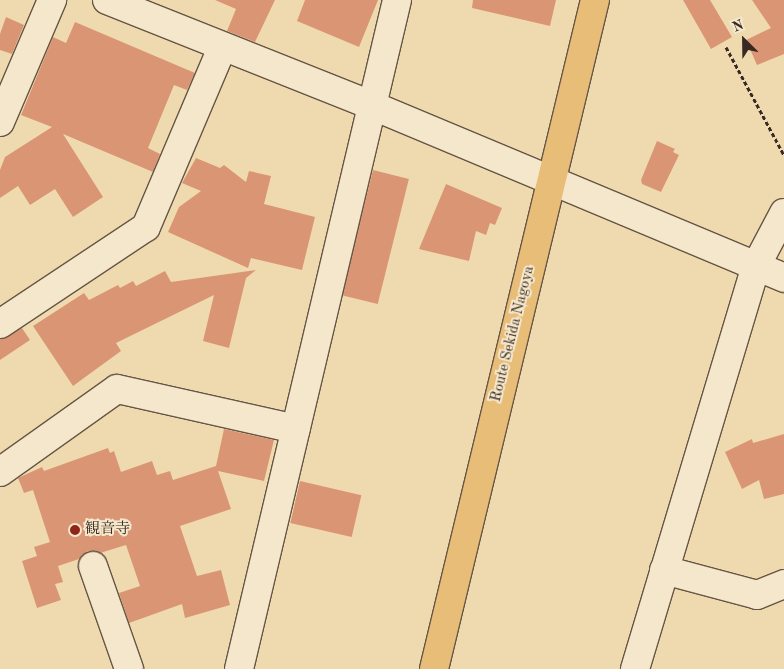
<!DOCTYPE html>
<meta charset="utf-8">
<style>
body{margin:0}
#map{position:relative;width:784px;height:669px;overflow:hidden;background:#efdaaf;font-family:"Old Standard TT","Noto Serif JP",serif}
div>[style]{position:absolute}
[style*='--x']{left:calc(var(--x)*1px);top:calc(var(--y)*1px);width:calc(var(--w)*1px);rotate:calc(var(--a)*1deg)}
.building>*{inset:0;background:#da9674;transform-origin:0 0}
.path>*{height:3px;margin-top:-1.5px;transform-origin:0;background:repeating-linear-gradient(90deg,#382922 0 4px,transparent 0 6.5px)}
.roads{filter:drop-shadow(1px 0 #665545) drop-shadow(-1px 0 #665545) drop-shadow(0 1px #665545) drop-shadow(0 -1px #665545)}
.minor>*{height:28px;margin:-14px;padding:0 14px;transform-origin:14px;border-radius:14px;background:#f5e7cb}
.major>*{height:28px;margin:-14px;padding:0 14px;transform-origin:14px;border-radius:14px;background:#e8bd78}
.dots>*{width:14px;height:14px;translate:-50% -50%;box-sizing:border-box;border:2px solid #f5e7cb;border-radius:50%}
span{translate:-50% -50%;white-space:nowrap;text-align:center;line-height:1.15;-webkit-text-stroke:4px #f5e7cb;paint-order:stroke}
.street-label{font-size:15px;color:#382922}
.poi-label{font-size:15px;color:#382922}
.left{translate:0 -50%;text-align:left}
.north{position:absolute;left:719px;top:15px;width:50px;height:50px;-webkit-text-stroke:4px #f5e7cb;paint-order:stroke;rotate:337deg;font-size:14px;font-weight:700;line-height:20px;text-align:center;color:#382922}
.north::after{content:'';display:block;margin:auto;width:18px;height:22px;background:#382922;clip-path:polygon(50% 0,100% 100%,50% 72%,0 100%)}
</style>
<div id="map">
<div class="building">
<i style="clip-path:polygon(215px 0,275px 0,255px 42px,227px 31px,236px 9px)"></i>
<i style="clip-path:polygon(305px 0,378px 0,359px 47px,297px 21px)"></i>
<i style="clip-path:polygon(473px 0,556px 0,550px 26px,472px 8px)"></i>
<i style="clip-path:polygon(683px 0,710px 0,732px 37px,711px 49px)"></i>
<i style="clip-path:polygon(752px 0,784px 0,784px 54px,757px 65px,746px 40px,771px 28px)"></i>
<i style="clip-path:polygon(6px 17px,24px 25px,12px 54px,0 50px,0 34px)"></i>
<i style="clip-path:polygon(75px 22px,195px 73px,187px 90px,174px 85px,148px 148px,160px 154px,153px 172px,63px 134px,103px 197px,73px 217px,55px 189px,30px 205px,18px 186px,0 198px,0 170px,5px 157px,52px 127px,21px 115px,53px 37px,66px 43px)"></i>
<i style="clip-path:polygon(657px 141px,675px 149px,673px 152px,679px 155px,661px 192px,642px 184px,641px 180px)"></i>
<i style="clip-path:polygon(196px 158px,220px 168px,224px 165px,246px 182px,249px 171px,271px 176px,264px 204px,315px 217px,302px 270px,251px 258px,248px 268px,168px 232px,179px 207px,201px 191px,182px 183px)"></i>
<i style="left:373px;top:170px;width:37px;height:129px;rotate:14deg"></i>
<i style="clip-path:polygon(446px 184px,502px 208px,495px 225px,490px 223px,486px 235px,476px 231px,469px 261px,419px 249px)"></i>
<i style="clip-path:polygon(256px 270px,246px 278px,229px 348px,203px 341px,214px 295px,116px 343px,121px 351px,73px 386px,33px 326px,84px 293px,89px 300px,118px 285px,120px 288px,133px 281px,136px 286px,165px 271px,171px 282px)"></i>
<i style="clip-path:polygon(22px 328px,30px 340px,0 360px,0 339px)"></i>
<i style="clip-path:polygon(224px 429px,274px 440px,264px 481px,218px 471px,231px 509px,180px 526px,197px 576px,221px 570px,230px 605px,185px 618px,182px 604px,129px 623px,119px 593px,140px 586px,126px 545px,100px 553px,88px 551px,79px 559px,58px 566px,63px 582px,55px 584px,61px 600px,37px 608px,22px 561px,37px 556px,34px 547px,50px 542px,33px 490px,24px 493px,18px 478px,42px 467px,44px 471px,108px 448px,110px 453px,114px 451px,121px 472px,152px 461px,157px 475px,170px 471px,173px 480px,216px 466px)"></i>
<i style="clip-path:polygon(784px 434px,784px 494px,764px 499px,759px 480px,742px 489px,725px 452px,752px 439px,753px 443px)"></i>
<i style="left:300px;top:481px;width:63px;height:43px;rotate:13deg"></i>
</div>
<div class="path">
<i style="--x:726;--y:47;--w:123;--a:61.8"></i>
</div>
<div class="roads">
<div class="minor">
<i style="--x:107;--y:0;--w:284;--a:21.7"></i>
<i style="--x:371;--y:105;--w:448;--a:22.7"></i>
<i style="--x:0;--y:122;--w:133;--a:-66.9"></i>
<i style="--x:0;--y:324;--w:175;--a:-33.6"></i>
<i style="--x:146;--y:227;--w:194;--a:-67"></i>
<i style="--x:0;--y:472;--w:143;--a:-35.4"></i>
<i style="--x:117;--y:389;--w:183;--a:12.6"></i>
<i style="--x:93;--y:566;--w:109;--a:70.7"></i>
<i style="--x:664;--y:570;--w:96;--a:15"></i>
<i style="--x:757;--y:595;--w:29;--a:-22"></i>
<i style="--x:239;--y:669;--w:687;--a:-76.71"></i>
<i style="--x:635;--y:669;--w:421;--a:-73.3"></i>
<i style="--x:756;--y:266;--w:60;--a:-62.2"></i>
</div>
<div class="major">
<i style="--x:434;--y:669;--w:688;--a:-76.47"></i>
</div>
</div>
<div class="dots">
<i style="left:75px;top:530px;background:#8f2418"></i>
</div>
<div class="street-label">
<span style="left:513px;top:334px;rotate:-76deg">Route Sekida Nagoya</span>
</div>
<div class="poi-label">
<span class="left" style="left:85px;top:530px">観音寺</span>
</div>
<div class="north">N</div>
</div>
